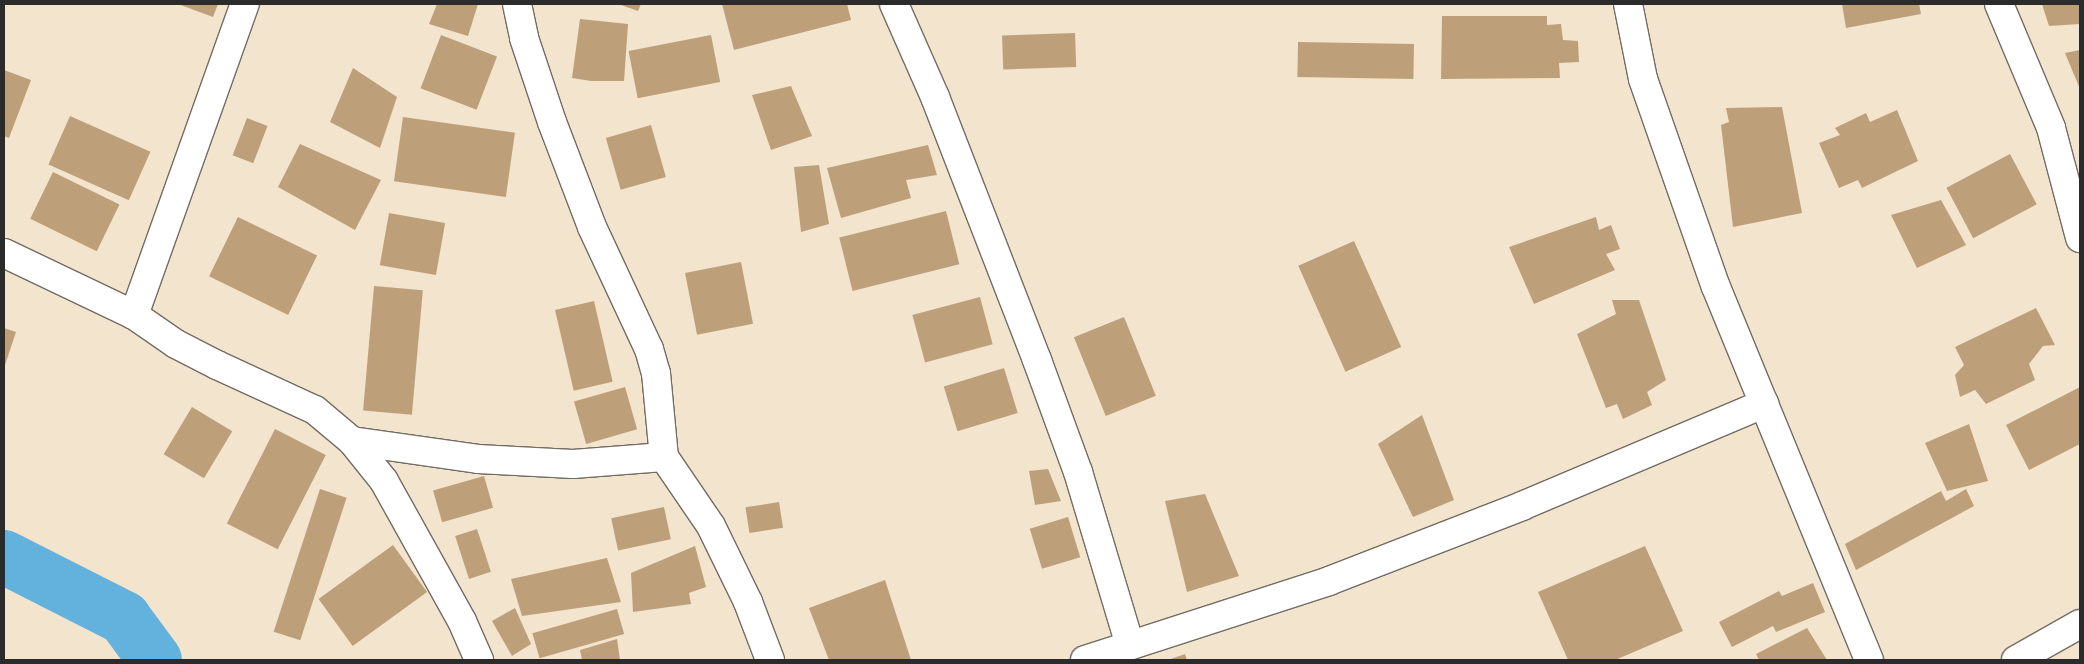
<!DOCTYPE html>
<style>
body{margin:0}
#map{position:relative;width:2084px;height:664px;overflow:hidden;background:#f3e4cd;font-family:"Gochi Hand",sans-serif}
div>[style]{position:absolute}
[style*='--x']{left:calc(var(--x)*1px);top:calc(var(--y)*1px);width:calc(var(--w)*1px);rotate:calc(var(--a)*1deg)}
.river>*{height:54px;margin:-27px;padding:0 27px;transform-origin:27px;border-radius:27px;background:#63b2dd}
.building>*{inset:0;background:#bda07a;transform-origin:0 0}
.roads{filter:drop-shadow(1px 0 #716c64) drop-shadow(-1px 0 #716c64) drop-shadow(0 1px #716c64) drop-shadow(0 -1px #716c64)}
.minor>*{height:28px;margin:-14px;padding:0 14px;transform-origin:14px;border-radius:14px;background:#fff}
span{translate:-50% -50%;white-space:nowrap;text-align:center;line-height:1.15;-webkit-text-stroke:4.5px #f7f3e8;paint-order:stroke}
.frame{position:absolute;inset:0;border:5px solid #2b2b2b;pointer-events:none}
</style>
<div id="map">
<div class="river">
<i style="--x:4;--y:557;--w:135;--a:26.9"></i>
<i style="--x:124;--y:618;--w:52;--a:53.6"></i>
</div>
<div class="building">
<i style="clip-path:polygon(178px 4px,218px 4px,213px 17px)"></i>
<i style="clip-path:polygon(437px 4px,478px 4px,468px 36px,429px 24px)"></i>
<i style="clip-path:polygon(618px 4px,641px 4px,638px 11px)"></i>
<i style="clip-path:polygon(722px 4px,847px 4px,851px 20px,734px 50px)"></i>
<i style="clip-path:polygon(1842px 4px,1919px 4px,1921px 14px,1846px 28px)"></i>
<i style="clip-path:polygon(2042px 4px,2080px 4px,2080px 24px,2049px 26px)"></i>
<i style="clip-path:polygon(1442px 16px,1547px 16px,1547px 25px,1561px 24px,1563px 40px,1578px 41px,1579px 62px,1559px 63px,1560px 78px,1441px 79px)"></i>
<i style="clip-path:polygon(580px 19px,628px 24px,624px 81px,591px 81px,572px 78px)"></i>
<i style="left:1075px;top:33px;width:34px;height:73px;rotate:88deg"></i>
<i style="left:441px;top:35px;width:60px;height:57px;rotate:21deg"></i>
<i style="left:711px;top:35px;width:48px;height:84px;rotate:79deg"></i>
<i style="left:1298px;top:42px;width:116px;height:35px;rotate:1deg"></i>
<i style="clip-path:polygon(2080px 50px,2080px 89px,2065px 53px)"></i>
<i style="clip-path:polygon(353px 68px,397px 97px,380px 148px,330px 122px)"></i>
<i style="clip-path:polygon(4px 70px,31px 80px,9px 138px,4px 136px)"></i>
<i style="clip-path:polygon(791px 86px,812px 136px,771px 150px,752px 95px)"></i>
<i style="clip-path:polygon(1782px 107px,1802px 213px,1733px 227px,1721px 125px,1729px 122px,1726px 108px)"></i>
<i style="clip-path:polygon(1897px 110px,1918px 161px,1862px 188px,1858px 180px,1839px 188px,1819px 143px,1840px 135px,1835px 128px,1866px 113px,1870px 122px)"></i>
<i style="left:70px;top:116px;width:88px;height:53px;rotate:24deg"></i>
<i style="left:403px;top:117px;width:113px;height:65px;rotate:8deg"></i>
<i style="left:247px;top:118px;width:22px;height:40px;rotate:21deg"></i>
<i style="left:651px;top:125px;width:54px;height:47px;rotate:74deg"></i>
<i style="clip-path:polygon(300px 144px,381px 180px,355px 230px,278px 187px)"></i>
<i style="clip-path:polygon(928px 145px,937px 175px,906px 180px,911px 198px,841px 218px,827px 168px)"></i>
<i style="left:2010px;top:154px;width:57px;height:72px;rotate:62deg"></i>
<i style="clip-path:polygon(819px 165px,829px 224px,801px 232px,794px 167px)"></i>
<i style="left:53px;top:172px;width:74px;height:52px;rotate:26deg"></i>
<i style="clip-path:polygon(1941px 200px,1966px 245px,1917px 268px,1891px 215px)"></i>
<i style="left:946px;top:211px;width:55px;height:110px;rotate:76deg"></i>
<i style="left:389px;top:213px;width:57px;height:53px;rotate:10deg"></i>
<i style="left:238px;top:217px;width:88px;height:66px;rotate:26deg"></i>
<i style="clip-path:polygon(1596px 217px,1599px 230px,1611px 225px,1620px 249px,1606px 254px,1615px 270px,1534px 304px,1509px 247px)"></i>
<i style="left:1354px;top:241px;width:116px;height:61px;rotate:66deg"></i>
<i style="left:741px;top:262px;width:63px;height:57px;rotate:79deg"></i>
<i style="left:374px;top:286px;width:49px;height:125px;rotate:5deg"></i>
<i style="left:980px;top:297px;width:49px;height:70px;rotate:75deg"></i>
<i style="clip-path:polygon(1612px 300px,1639px 300px,1666px 380px,1647px 392px,1652px 405px,1623px 419px,1617px 404px,1606px 408px,1577px 334px,1616px 314px)"></i>
<i style="left:594px;top:301px;width:83px;height:40px;rotate:77deg"></i>
<i style="clip-path:polygon(2036px 308px,2055px 345px,2043px 346px,2029px 364px,2035px 380px,1986px 404px,1975px 390px,1960px 397px,1955px 375px,1964px 365px,1955px 347px)"></i>
<i style="left:1124px;top:317px;width:85px;height:54px;rotate:68deg"></i>
<i style="clip-path:polygon(4px 328px,16px 332px,4px 368px)"></i>
<i style="left:1004px;top:368px;width:47px;height:63px;rotate:73deg"></i>
<i style="left:625px;top:387px;width:44px;height:53px;rotate:74deg"></i>
<i style="clip-path:polygon(2080px 387px,2080px 444px,2029px 470px,2006px 425px)"></i>
<i style="left:192px;top:407px;width:47px;height:55px;rotate:31deg"></i>
<i style="clip-path:polygon(1422px 415px,1454px 500px,1413px 517px,1378px 444px)"></i>
<i style="clip-path:polygon(1969px 424px,1988px 481px,1947px 491px,1925px 443px)"></i>
<i style="left:275px;top:429px;width:57px;height:106px;rotate:27deg"></i>
<i style="clip-path:polygon(1048px 469px,1061px 501px,1035px 505px,1029px 471px)"></i>
<i style="left:484px;top:476px;width:33px;height:53px;rotate:74deg"></i>
<i style="left:320px;top:489px;width:28px;height:150px;rotate:18deg"></i>
<i style="clip-path:polygon(1966px 489px,1974px 506px,1856px 570px,1845px 544px,1941px 491px,1946px 501px)"></i>
<i style="clip-path:polygon(1205px 494px,1239px 576px,1187px 592px,1165px 501px)"></i>
<i style="left:779px;top:502px;width:26px;height:34px;rotate:81deg"></i>
<i style="left:664px;top:507px;width:33px;height:54px;rotate:78deg"></i>
<i style="left:1068px;top:517px;width:42px;height:40px;rotate:73deg"></i>
<i style="left:477px;top:529px;width:45px;height:23px;rotate:72deg"></i>
<i style="left:393px;top:545px;width:58px;height:92px;rotate:54deg"></i>
<i style="clip-path:polygon(695px 546px,706px 587px,689px 593px,691px 604px,633px 612px,631px 573px)"></i>
<i style="clip-path:polygon(1645px 546px,1683px 631px,1615px 660px,1568px 660px,1538px 592px)"></i>
<i style="clip-path:polygon(607px 558px,621px 602px,522px 616px,511px 579px)"></i>
<i style="clip-path:polygon(885px 580px,911px 660px,829px 660px,809px 608px)"></i>
<i style="clip-path:polygon(1813px 583px,1825px 612px,1776px 632px,1773px 626px,1732px 647px,1719px 622px,1779px 591px,1782px 596px)"></i>
<i style="clip-path:polygon(515px 608px,531px 644px,512px 656px,492px 621px)"></i>
<i style="left:617px;top:609px;width:26px;height:88px;rotate:74deg"></i>
<i style="clip-path:polygon(1807px 628px,1827px 660px,1759px 660px,1756px 654px)"></i>
<i style="clip-path:polygon(617px 639px,620px 660px,582px 660px,580px 650px)"></i>
<i style="clip-path:polygon(1185px 654px,1187px 660px,1168px 660px)"></i>
</div>
<div class="roads">
<div class="minor">
<i style="--x:517;--y:4;--w:35;--a:78"></i>
<i style="--x:524;--y:38;--w:89;--a:71.6"></i>
<i style="--x:552;--y:122;--w:112;--a:69.1"></i>
<i style="--x:592;--y:227;--w:135;--a:65"></i>
<i style="--x:649;--y:349;--w:25;--a:74"></i>
<i style="--x:656;--y:373;--w:84;--a:84.6"></i>
<i style="--x:664;--y:457;--w:83;--a:55.7"></i>
<i style="--x:711;--y:526;--w:85;--a:64"></i>
<i style="--x:748;--y:602;--w:62;--a:69.2"></i>
<i style="--x:894;--y:4;--w:102;--a:66.2"></i>
<i style="--x:935;--y:97;--w:282;--a:68.8"></i>
<i style="--x:1037;--y:360;--w:119;--a:69.9"></i>
<i style="--x:1078;--y:472;--w:181;--a:73.3"></i>
<i style="--x:1628;--y:4;--w:76;--a:78.7"></i>
<i style="--x:1643;--y:79;--w:220;--a:70.7"></i>
<i style="--x:1716;--y:287;--w:403;--a:67.7"></i>
<i style="--x:1999;--y:4;--w:134;--a:67.2"></i>
<i style="--x:2051;--y:128;--w:114;--a:75.2"></i>
<i style="--x:4;--y:253;--w:144;--a:25.5"></i>
<i style="--x:134;--y:315;--w:51;--a:34.6"></i>
<i style="--x:176;--y:344;--w:46;--a:27.1"></i>
<i style="--x:217;--y:365;--w:108;--a:24.7"></i>
<i style="--x:315;--y:410;--w:48;--a:40"></i>
<i style="--x:352;--y:441;--w:51;--a:51.3"></i>
<i style="--x:384;--y:481;--w:160;--a:60.9"></i>
<i style="--x:462;--y:621;--w:43;--a:66.4"></i>
<i style="--x:134;--y:315;--w:330;--a:-70.4"></i>
<i style="--x:352;--y:441;--w:127;--a:8.1"></i>
<i style="--x:478;--y:459;--w:95;--a:3"></i>
<i style="--x:573;--y:464;--w:91;--a:-4.4"></i>
<i style="--x:1085;--y:660;--w:256;--a:-17.9"></i>
<i style="--x:1329;--y:581;--w:207;--a:-21.2"></i>
<i style="--x:1522;--y:506;--w:263;--a:-22.9"></i>
<i style="--x:2016;--y:660;--w:73;--a:-29.4"></i>
</div>
</div>
<div class="frame"></div>
</div>
